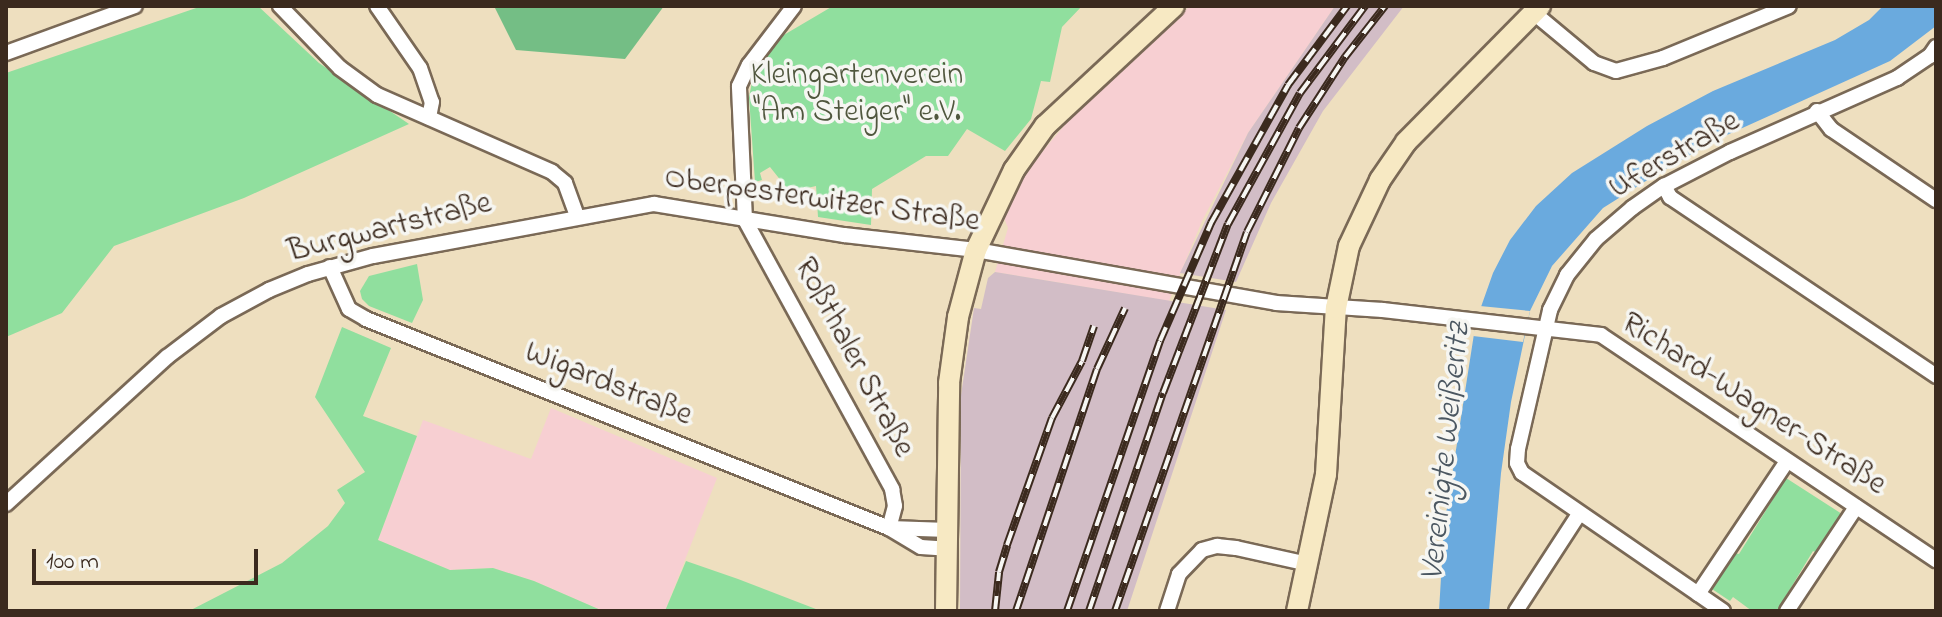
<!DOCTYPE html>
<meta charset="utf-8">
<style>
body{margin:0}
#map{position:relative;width:1942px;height:617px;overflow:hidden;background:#eedfbf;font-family:"Indie Flower",sans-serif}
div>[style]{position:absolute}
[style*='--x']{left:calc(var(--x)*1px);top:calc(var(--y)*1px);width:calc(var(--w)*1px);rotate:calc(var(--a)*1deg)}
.built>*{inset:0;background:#f7cfd2}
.industrial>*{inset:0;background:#d2bdc6}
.green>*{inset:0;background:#90df9e}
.forest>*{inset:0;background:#74be85}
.water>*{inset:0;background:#6aaade}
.pier>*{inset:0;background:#eedfbf}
.roads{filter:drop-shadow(2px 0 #7a6956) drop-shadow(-2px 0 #7a6956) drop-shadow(0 2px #7a6956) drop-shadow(0 -2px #7a6956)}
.street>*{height:14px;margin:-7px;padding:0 7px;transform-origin:7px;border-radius:7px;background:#fff}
.secondary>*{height:20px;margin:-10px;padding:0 10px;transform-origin:10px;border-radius:10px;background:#f7e9c3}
.rail>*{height:8px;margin-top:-4px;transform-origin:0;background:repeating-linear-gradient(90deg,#f6f6f2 0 15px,#3b2a1e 0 30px);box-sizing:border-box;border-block:2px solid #3b2a1e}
span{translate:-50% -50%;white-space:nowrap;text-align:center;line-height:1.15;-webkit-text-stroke:7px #f6f6f2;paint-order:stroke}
.park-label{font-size:32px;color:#50573e}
.street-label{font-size:32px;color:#3b2a1e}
.water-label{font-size:34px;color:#4b5761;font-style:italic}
.frame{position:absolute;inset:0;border:8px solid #3b2a1e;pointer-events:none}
.scale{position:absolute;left:32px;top:549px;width:226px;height:36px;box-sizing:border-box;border:4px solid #3b2a1e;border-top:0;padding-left:10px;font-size:24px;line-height:28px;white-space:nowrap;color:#3b2a1e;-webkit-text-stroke:6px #f6f6f2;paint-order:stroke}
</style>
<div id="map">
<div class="built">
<i style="clip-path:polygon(1190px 6px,1335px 6px,1248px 133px,1202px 221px,1169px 301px,995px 272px,1008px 228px,1003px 215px,1027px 170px,1083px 103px)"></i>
<i style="clip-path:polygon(551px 408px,717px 478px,665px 611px,603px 611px,534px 581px,493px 568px,450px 570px,378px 540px,423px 420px,531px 459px)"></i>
</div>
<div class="industrial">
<i style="clip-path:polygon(1335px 6px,1404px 6px,1323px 111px,1271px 203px,1236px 282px,1180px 273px,1248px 133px)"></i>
<i style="clip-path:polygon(995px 272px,1226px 310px,1127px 611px,960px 611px,961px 395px,974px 308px,981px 309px,988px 278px)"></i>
</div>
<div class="green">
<i style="clip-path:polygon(202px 6px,258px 6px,319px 63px,409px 124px,244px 198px,114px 246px,62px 313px,6px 337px,6px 73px)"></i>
<i style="clip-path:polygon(833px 6px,1082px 6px,1062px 27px,1050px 82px,1041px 81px,1031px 119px,1005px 151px,967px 129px,948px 156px,926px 156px,872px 189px,871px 225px,818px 217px,816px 186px,790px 192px,770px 167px,760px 173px,762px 180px,755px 182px,749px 97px,753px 77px,777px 39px)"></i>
<i style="clip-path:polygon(417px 264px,423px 300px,412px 323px,369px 306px,362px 299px,360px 291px,369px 276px)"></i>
<i style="clip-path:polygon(342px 327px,391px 348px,363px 416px,417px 436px,378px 540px,450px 570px,493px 568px,534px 581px,603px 611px,189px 611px,282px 563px,328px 526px,345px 503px,337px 490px,365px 472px,315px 397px)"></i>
<i style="clip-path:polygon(1786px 478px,1842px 514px,1817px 553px,1813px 551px,1777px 611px,1752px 611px,1733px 597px,1730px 601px,1712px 589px,1735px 553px,1739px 554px)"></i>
<i style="clip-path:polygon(686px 561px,738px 579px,821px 611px,665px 611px)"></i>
</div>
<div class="forest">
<i style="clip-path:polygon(494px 6px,664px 6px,625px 59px,516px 50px)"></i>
</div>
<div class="water">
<i style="clip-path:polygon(1883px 6px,1936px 6px,1936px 26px,1890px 61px,1718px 139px,1657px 174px,1603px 208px,1552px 266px,1530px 311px,1511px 402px,1501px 473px,1489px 611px,1439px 611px,1444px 527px,1476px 321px,1493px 273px,1510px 240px,1536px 206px,1572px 173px,1647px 126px,1713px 91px,1835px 40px,1869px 20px)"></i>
</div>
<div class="pier">
<i style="clip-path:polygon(1480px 306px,1530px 311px,1523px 342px,1473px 336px)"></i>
</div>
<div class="roads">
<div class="street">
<i style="--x:280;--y:6;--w:86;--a:45.9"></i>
<i style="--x:340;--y:68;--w:46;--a:36.1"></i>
<i style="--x:377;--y:95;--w:191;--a:23.7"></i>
<i style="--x:552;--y:172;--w:17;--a:40"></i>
<i style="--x:565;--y:183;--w:35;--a:70"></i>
<i style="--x:377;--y:6;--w:75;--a:55.3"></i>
<i style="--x:420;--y:68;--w:36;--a:71"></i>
<i style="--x:432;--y:102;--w:16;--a:101"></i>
<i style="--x:1534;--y:13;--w:78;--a:39.8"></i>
<i style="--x:1594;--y:63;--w:23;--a:20"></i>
<i style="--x:1616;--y:71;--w:49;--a:-15.5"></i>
<i style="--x:1663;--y:58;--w:136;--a:-22.4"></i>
<i style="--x:6;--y:53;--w:137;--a:-20"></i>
<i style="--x:1817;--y:111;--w:23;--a:52"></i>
<i style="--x:1831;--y:129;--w:127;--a:34.1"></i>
<i style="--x:1664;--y:186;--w:13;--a:61"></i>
<i style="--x:1670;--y:197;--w:321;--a:33.9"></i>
<i style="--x:745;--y:220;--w:307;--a:61.3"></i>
<i style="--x:892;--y:489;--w:17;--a:80"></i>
<i style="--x:895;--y:506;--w:23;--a:105"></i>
<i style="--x:745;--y:220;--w:134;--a:-92.6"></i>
<i style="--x:739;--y:86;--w:23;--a:-65"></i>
<i style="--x:749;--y:65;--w:74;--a:-52.7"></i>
<i style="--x:330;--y:267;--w:46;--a:65.7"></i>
<i style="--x:349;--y:309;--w:20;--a:30"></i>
<i style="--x:366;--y:319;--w:563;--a:21.78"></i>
<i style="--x:889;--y:528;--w:37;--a:31"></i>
<i style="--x:921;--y:547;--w:26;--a:4"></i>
<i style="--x:6;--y:504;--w:218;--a:-42.4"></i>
<i style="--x:167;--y:357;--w:68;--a:-37.2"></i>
<i style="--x:221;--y:316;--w:55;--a:-28.4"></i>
<i style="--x:269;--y:290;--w:42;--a:-22.3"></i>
<i style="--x:308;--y:274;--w:67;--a:-15.5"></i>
<i style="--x:373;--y:256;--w:286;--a:-10.5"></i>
<i style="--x:654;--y:204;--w:193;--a:9.3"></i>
<i style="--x:844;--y:235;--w:133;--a:6.5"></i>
<i style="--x:976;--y:250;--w:305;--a:10"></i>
<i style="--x:1276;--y:303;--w:107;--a:3.7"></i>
<i style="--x:1383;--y:310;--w:219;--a:6.5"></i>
<i style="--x:1601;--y:335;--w:404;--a:33.9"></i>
<i style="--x:890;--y:528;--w:58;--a:2"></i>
<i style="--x:1698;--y:594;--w:160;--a:-56.2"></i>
<i style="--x:1167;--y:611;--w:39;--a:-72"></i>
<i style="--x:1179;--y:574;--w:33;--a:-46"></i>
<i style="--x:1202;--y:550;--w:16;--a:-15"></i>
<i style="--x:1217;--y:546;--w:19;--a:6"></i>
<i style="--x:1236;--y:548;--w:74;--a:12.5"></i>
<i style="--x:1516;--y:611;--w:116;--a:-57"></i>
<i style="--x:1723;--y:611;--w:244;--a:-145.5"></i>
<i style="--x:1522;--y:473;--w:11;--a:-117"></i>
<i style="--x:1517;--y:463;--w:14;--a:-86"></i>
<i style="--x:1518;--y:449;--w:143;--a:-77"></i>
<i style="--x:1550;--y:310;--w:39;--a:-64"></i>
<i style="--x:1567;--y:275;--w:46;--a:-51.1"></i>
<i style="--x:1596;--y:239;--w:48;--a:-40.7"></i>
<i style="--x:1632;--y:208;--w:39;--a:-35"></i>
<i style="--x:1664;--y:186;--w:74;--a:-27.3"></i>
<i style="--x:1730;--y:152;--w:183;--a:-23.9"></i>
<i style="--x:1897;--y:78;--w:40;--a:-34"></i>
<i style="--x:1930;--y:56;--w:11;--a:-56"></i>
<i style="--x:1787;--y:611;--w:125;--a:-56.4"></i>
</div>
<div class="secondary">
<i style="--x:946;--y:611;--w:228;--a:-89.2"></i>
<i style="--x:949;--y:383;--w:67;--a:-82.2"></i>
<i style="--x:958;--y:317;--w:69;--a:-75"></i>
<i style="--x:976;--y:250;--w:89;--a:-64.6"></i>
<i style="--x:1014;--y:170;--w:54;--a:-54.8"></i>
<i style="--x:1045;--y:126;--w:176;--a:-42.9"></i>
<i style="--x:1297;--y:611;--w:140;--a:-78"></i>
<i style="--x:1326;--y:474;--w:166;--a:-86.6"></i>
<i style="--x:1336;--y:308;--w:63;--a:-78.2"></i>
<i style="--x:1349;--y:246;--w:73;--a:-64.8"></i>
<i style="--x:1380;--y:180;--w:46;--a:-55.6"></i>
<i style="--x:1406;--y:142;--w:191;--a:-45.4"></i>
</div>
</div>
<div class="rail">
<i style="--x:995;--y:611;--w:39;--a:-84"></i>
<i style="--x:999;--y:572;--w:28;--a:-73"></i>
<i style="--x:1007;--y:545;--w:135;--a:-70.5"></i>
<i style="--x:1052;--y:418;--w:64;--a:-62.2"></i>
<i style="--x:1082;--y:361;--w:37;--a:-71"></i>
<i style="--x:1016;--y:611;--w:255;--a:-71.5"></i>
<i style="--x:1097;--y:369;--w:67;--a:-65.3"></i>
<i style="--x:1067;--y:611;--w:286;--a:-71"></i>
<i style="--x:1160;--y:341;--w:129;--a:-66.6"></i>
<i style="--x:1211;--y:223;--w:158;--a:-60.8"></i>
<i style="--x:1288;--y:85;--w:99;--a:-53.2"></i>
<i style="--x:1089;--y:611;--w:230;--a:-71.3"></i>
<i style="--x:1163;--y:393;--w:181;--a:-69"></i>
<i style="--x:1228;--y:224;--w:149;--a:-61.2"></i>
<i style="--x:1300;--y:93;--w:109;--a:-53.2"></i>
<i style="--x:1115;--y:611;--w:401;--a:-70.8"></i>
<i style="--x:1247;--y:232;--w:116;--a:-63.4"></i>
<i style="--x:1299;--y:128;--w:85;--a:-57.1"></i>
<i style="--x:1345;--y:57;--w:65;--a:-51.9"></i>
</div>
<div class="park-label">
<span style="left:857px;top:95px">Kleingartenverein<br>"Am Steiger" e.V.</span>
</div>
<div class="street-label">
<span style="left:1675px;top:156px;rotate:-30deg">Uferstraße</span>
<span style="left:822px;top:201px;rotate:8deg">Oberpesterwitzer Straße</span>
<span style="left:390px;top:229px;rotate:-14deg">Burgwartstraße</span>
<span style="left:853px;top:358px;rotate:62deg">Roßthaler Straße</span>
<span style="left:608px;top:385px;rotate:22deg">Wigardstraße</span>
<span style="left:1753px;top:405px;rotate:33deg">Richard-Wagner-Straße</span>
</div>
<div class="water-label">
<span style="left:1447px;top:452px;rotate:-84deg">Vereinigte Weißeritz</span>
</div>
<div class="frame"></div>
<div class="scale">100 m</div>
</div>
